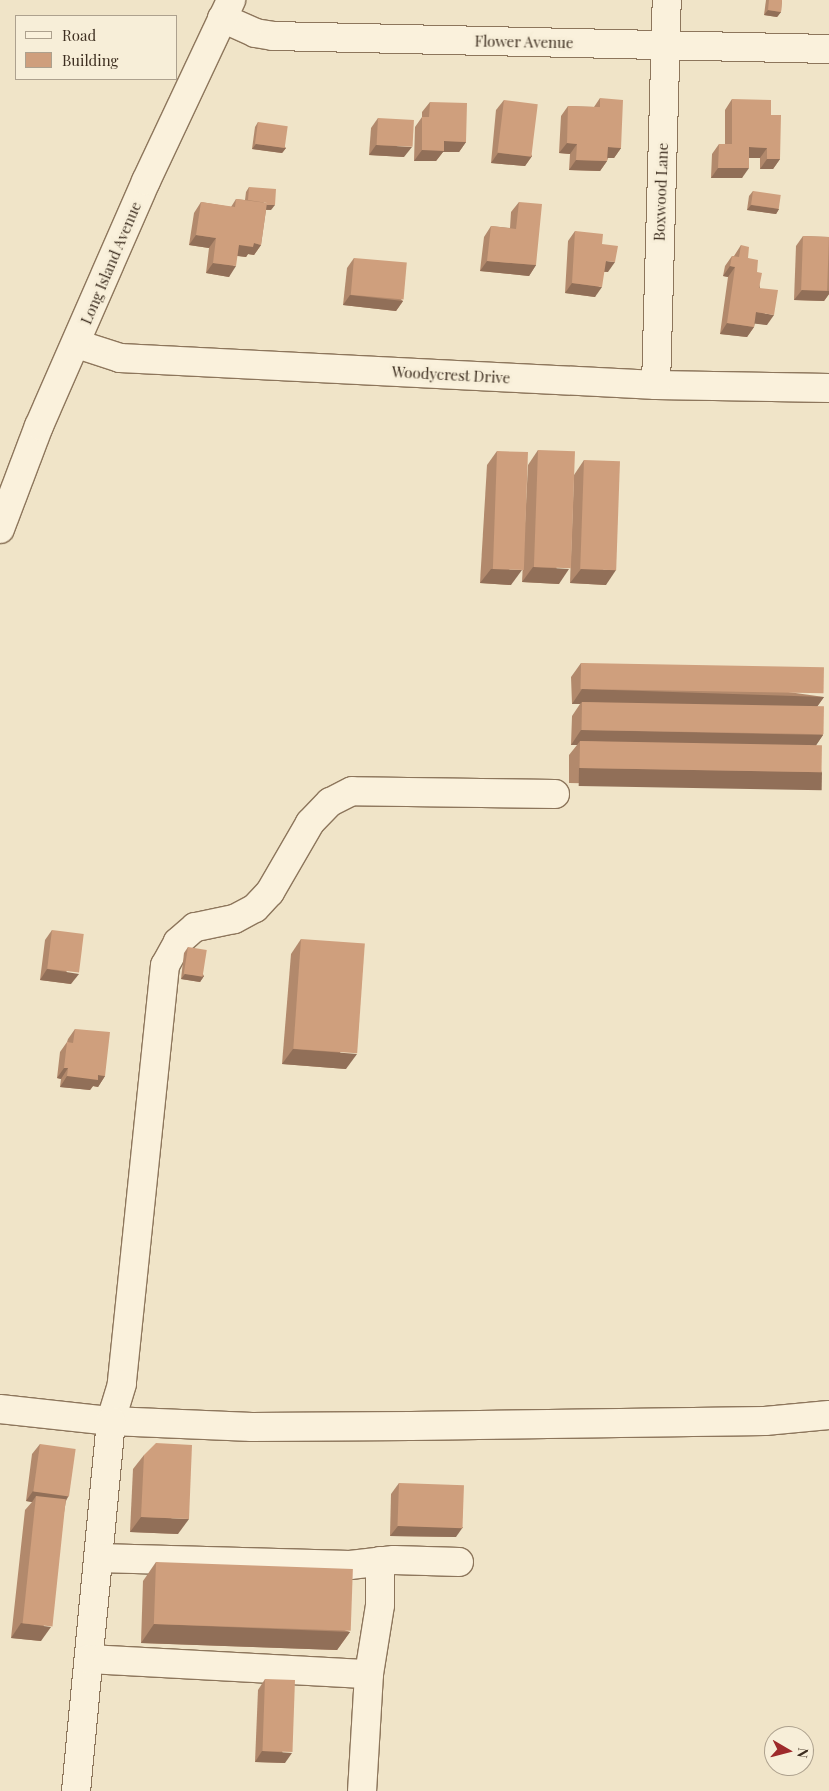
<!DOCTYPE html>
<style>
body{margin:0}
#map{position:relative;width:829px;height:1791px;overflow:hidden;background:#f0e4c8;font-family:"Playfair Display",serif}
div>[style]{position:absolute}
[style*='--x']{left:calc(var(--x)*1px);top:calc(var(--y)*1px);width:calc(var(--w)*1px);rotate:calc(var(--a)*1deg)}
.roads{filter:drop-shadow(1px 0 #8d765c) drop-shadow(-1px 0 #8d765c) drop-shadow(0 1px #8d765c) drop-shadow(0 -1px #8d765c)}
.minor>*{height:28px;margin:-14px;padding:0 14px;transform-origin:14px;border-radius:14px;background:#faf1dc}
.wall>*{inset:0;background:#b2896c}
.shaded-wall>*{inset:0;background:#916f58;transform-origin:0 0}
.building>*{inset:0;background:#cf9f7d;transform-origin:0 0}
span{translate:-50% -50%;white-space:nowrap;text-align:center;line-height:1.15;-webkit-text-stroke:5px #f7eed8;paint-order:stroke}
.street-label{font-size:15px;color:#3d2e20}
.legend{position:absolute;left:15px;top:15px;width:162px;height:65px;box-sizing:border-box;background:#f7eed8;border:1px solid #ada18e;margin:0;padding:6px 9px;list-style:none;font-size:15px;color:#3d2e20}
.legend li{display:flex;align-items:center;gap:10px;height:25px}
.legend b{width:25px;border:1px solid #ada18e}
.north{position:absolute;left:764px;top:1726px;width:50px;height:50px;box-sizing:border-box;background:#f7eed8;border:1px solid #ada18e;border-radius:50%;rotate:98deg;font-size:14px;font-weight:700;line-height:20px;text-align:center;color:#3d2e20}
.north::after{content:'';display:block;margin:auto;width:18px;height:22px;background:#9e2a2b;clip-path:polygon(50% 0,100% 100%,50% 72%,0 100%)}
</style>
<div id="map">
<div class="roads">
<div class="minor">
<i style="--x:222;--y:18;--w:36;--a:24"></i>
<i style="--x:255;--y:33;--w:18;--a:9"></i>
<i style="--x:273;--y:36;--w:556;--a:1.34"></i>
<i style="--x:77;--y:344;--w:45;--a:18"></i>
<i style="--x:120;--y:358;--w:537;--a:2.88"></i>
<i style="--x:656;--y:385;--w:173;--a:1"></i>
<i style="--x:656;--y:385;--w:385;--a:-88.4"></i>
<i style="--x:0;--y:529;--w:110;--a:-69.3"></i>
<i style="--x:39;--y:426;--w:267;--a:-66.4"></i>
<i style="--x:146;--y:181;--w:200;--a:-64.8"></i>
<i style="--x:555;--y:794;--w:203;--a:-179.2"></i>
<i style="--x:352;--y:791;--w:25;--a:153"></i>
<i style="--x:330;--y:802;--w:29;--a:134"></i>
<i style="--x:310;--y:823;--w:80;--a:120.1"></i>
<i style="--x:270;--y:892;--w:22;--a:133"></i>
<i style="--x:255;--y:908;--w:24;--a:152"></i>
<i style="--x:234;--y:919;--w:40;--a:168"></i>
<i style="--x:195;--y:927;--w:23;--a:139"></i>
<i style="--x:178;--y:942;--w:26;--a:119"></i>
<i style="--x:165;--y:965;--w:421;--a:95.9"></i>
<i style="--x:122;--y:1384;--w:39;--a:107"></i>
<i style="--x:111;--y:1421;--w:141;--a:2.4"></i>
<i style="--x:252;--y:1427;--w:159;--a:-0.4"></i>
<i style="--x:411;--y:1426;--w:354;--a:-0.8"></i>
<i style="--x:765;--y:1421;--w:64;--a:-5.4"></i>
<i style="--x:0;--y:1409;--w:112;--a:6.2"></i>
<i style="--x:111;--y:1421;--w:372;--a:95.4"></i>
<i style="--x:98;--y:1558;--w:252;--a:1.6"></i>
<i style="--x:350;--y:1565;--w:44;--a:-6.5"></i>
<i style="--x:394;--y:1560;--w:65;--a:1.8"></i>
<i style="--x:89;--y:1659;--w:280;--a:3.1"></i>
<i style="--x:369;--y:1674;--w:117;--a:93.4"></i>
<i style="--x:369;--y:1674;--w:70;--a:-80.9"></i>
<i style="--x:380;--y:1605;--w:44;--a:-90"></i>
</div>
</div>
<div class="wall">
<i style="clip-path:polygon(766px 0,782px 0,781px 12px,777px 17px,764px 15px)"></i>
<i style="clip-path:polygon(600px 98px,621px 148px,614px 158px,608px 158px,607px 161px,600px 171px,569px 170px,570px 154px,559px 153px,561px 116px,568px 106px,594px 107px)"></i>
<i style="clip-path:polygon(732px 99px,771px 115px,780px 159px,773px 169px,760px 169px,760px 158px,749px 158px,742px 178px,711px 178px,712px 154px,719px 144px,725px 144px,725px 110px)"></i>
<i style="clip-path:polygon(504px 100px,532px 156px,525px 166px,491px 163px,496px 110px)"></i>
<i style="clip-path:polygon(430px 102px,466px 142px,459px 152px,443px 152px,436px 161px,414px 161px,415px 127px,422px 117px,422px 112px)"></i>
<i style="clip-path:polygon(378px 118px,404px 157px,369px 155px,371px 128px)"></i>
<i style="clip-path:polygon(258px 122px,286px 148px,282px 153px,252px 149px,255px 127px)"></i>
<i style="clip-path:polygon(249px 187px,271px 210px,266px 210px,261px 245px,254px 255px,248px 254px,246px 257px,237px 256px,229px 277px,206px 273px,209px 248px,189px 245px,194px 213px,201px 202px,231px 207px,236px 199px,245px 200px,246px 192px)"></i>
<i style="clip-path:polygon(753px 191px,779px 209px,776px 214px,747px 210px,749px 196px)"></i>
<i style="clip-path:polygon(519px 202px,536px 265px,529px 276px,480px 271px,484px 237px,491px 226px,510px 228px,511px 212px)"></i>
<i style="clip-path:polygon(575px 231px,602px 244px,608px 272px,604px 272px,595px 297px,565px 293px,568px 241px)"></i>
<i style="clip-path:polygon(803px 236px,829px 237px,829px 294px,824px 301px,794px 300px,796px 246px)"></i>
<i style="clip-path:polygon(741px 245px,748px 258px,757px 272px,767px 325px,755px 323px,754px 327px,747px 337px,720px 334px,728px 277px,723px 276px,725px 266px,732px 256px,734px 256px)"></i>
<i style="clip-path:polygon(354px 258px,403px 301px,396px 311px,343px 305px,347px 268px)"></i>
<i style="clip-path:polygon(538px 450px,559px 584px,522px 582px,528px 465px)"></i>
<i style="clip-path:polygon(497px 451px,511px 585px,480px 583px,487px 465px)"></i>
<i style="clip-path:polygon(584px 460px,606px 585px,570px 583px,574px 475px)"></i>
<i style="clip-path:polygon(581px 663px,824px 697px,817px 707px,823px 735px,815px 746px,822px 774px,811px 788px,569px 783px,569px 755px,577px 745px,571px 745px,572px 716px,580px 704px,572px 704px,571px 677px)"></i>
<i style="clip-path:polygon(52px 930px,71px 984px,40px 980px,45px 940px)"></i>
<i style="clip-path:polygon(301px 939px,346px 1069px,282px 1064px,291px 954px)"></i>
<i style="clip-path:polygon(188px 947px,204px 976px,200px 982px,181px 979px,184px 953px)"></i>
<i style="clip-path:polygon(75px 1029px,105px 1076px,98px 1087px,93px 1086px,90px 1090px,60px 1087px,61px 1079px,57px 1078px,60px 1052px,67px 1042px,68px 1039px)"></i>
<i style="clip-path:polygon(40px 1444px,69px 1495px,66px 1501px,41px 1641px,11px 1638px,25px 1510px,32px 1502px,26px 1501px,32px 1454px)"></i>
<i style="clip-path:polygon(144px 1455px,178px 1534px,130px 1532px,133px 1469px)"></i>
<i style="clip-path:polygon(399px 1483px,456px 1537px,390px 1536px,391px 1494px)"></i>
<i style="clip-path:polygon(156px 1562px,350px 1632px,337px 1650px,141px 1643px,143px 1581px)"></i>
<i style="clip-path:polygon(265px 1679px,285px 1763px,255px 1762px,258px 1690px)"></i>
</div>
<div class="shaded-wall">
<i style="clip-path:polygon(768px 10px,781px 12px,777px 17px,764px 15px)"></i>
<i style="clip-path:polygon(444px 141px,466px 142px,459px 152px,443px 152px,436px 161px,414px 161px,422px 150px)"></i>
<i style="clip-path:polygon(567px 143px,577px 144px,570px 154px,559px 153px)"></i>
<i style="clip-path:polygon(256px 144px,286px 148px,282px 153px,252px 149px)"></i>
<i style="clip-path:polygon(376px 145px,412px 147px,404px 157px,369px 155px)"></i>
<i style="clip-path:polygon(608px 147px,621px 148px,614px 158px,601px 158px)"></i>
<i style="clip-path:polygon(749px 147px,767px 148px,760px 158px,742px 158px)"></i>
<i style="clip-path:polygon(498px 153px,532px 156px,525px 166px,491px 163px)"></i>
<i style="clip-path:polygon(767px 159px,780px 159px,773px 169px,760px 169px)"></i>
<i style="clip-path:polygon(576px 160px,607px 161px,600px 171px,569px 170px)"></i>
<i style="clip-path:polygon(718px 168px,749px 168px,742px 178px,711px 178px)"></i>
<i style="clip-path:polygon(248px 203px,275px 205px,271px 210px,244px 208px)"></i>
<i style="clip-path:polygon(751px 205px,779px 209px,776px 214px,747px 210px)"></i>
<i style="clip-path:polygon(196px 235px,216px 238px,209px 248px,189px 245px)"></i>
<i style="clip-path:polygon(254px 243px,261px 245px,254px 255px,248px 254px,246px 257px,232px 255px,239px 245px)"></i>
<i style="clip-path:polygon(487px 261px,536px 265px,529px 276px,480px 271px)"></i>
<i style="clip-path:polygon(606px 261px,615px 262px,608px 272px,598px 271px)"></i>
<i style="clip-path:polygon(213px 263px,236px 266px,229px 277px,206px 273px)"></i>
<i style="clip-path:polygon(730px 266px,735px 267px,728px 277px,723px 276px)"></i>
<i style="clip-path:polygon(572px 283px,602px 287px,595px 297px,565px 293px)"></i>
<i style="clip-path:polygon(802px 290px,829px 291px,829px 294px,824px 301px,794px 300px)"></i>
<i style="clip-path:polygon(350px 295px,403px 301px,396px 311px,343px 305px)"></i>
<i style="clip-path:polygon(756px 312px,774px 315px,767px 325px,749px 323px)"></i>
<i style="clip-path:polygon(727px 323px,754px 327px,747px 337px,720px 334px)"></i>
<i style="clip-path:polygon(533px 567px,569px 569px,559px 584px,522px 582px)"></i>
<i style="clip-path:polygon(491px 569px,522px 570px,511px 585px,480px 583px)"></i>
<i style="clip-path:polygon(581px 569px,616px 570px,606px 585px,570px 583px)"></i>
<i style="clip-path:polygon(582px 689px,824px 697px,813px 712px,582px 702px,580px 704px,572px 704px)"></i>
<i style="clip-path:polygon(581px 730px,823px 735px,813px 750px,580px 741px,577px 745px,571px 745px)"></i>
<i style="left:579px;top:768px;width:243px;height:18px;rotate:1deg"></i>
<i style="clip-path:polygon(47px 969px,79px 974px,71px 984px,40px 980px)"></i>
<i style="clip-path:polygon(185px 974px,204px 976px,200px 982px,181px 979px)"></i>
<i style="clip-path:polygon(293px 1049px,357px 1054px,346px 1069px,282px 1064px)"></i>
<i style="clip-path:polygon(64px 1068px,68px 1068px,61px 1079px,57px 1078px)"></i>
<i style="clip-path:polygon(98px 1075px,105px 1076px,98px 1087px,93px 1086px,90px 1090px,60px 1087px,67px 1076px)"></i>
<i style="clip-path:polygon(33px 1491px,69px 1495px,62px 1506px,36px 1496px,32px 1502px,26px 1501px)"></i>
<i style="clip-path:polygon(141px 1517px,189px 1519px,178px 1534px,130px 1532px)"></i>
<i style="clip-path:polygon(398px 1526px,463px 1527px,456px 1537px,390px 1536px)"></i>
<i style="clip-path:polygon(21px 1623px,51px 1627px,41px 1641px,11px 1638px)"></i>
<i style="clip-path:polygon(154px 1624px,350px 1632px,337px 1650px,141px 1643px)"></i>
<i style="clip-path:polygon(262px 1751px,292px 1753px,285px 1763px,255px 1762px)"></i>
</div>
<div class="building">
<i style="clip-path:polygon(769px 0,782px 0,781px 12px,768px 10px)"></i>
<i style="clip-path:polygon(600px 98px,623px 100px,621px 148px,608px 147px,607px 161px,576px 160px,577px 144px,567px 143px,568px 106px,600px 107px)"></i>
<i style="clip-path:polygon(732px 99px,771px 100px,771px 115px,781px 115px,780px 159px,767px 159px,767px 148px,749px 147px,749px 168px,718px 168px,719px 144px,732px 144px)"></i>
<i style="left:504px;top:100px;width:34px;height:53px;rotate:7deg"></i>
<i style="clip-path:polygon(430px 102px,467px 103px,466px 142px,444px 141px,444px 151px,422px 150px,422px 117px,429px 117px)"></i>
<i style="left:378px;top:118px;width:36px;height:27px;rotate:3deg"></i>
<i style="left:258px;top:122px;width:30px;height:22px;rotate:8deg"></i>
<i style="clip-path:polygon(249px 187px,276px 189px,275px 205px,267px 205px,267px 203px,248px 200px)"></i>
<i style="left:753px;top:191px;width:28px;height:14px;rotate:8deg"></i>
<i style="clip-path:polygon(236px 199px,267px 203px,261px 245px,254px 243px,253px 247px,239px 245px,236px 266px,213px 263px,216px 238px,196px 235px,201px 202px,235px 207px)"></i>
<i style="clip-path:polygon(519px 202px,542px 204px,536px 265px,487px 261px,491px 226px,516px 229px)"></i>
<i style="clip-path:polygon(575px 231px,603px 234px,602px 244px,618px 246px,615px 262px,606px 261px,602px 287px,572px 283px)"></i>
<i style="left:803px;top:236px;width:26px;height:54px;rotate:2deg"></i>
<i style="clip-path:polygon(741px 245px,749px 247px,748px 258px,758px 260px,757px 272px,762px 273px,759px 288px,778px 290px,774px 315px,756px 312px,754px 327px,727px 323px,735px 267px,730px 266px,732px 256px,739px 257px)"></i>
<i style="left:354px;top:258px;width:53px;height:37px;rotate:5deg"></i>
<i style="left:538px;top:450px;width:37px;height:117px;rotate:2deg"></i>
<i style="left:497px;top:451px;width:31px;height:118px;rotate:2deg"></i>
<i style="left:584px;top:460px;width:36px;height:109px;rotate:2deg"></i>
<i style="left:581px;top:663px;width:243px;height:26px;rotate:1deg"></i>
<i style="left:582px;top:702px;width:242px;height:28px;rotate:1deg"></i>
<i style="left:580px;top:741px;width:242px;height:27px;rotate:1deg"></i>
<i style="left:52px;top:930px;width:32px;height:39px;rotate:7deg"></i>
<i style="left:301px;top:939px;width:64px;height:110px;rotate:4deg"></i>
<i style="left:188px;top:947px;width:19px;height:27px;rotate:9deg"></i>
<i style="clip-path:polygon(75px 1029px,110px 1032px,105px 1076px,98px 1075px,98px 1080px,67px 1076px,68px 1068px,64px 1068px,67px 1042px,73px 1043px)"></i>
<i style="clip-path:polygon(156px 1443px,192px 1445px,189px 1519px,141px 1517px,144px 1455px)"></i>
<i style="left:40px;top:1444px;width:36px;height:48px;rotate:8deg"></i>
<i style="left:399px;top:1483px;width:65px;height:43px;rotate:2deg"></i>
<i style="left:36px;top:1496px;width:30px;height:128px;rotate:6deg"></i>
<i style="left:156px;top:1562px;width:197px;height:62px;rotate:2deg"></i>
<i style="left:265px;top:1679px;width:30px;height:72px;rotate:2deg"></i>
</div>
<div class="street-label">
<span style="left:524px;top:42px;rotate:1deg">Flower Avenue</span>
<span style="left:661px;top:192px;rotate:-88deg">Boxwood Lane</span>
<span style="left:111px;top:263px;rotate:-67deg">Long Island Avenue</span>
<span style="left:451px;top:375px;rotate:3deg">Woodycrest Drive</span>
</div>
<ul class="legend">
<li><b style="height:6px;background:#faf1dc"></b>Road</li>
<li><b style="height:14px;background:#cf9f7d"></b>Building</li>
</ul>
<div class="north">N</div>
</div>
